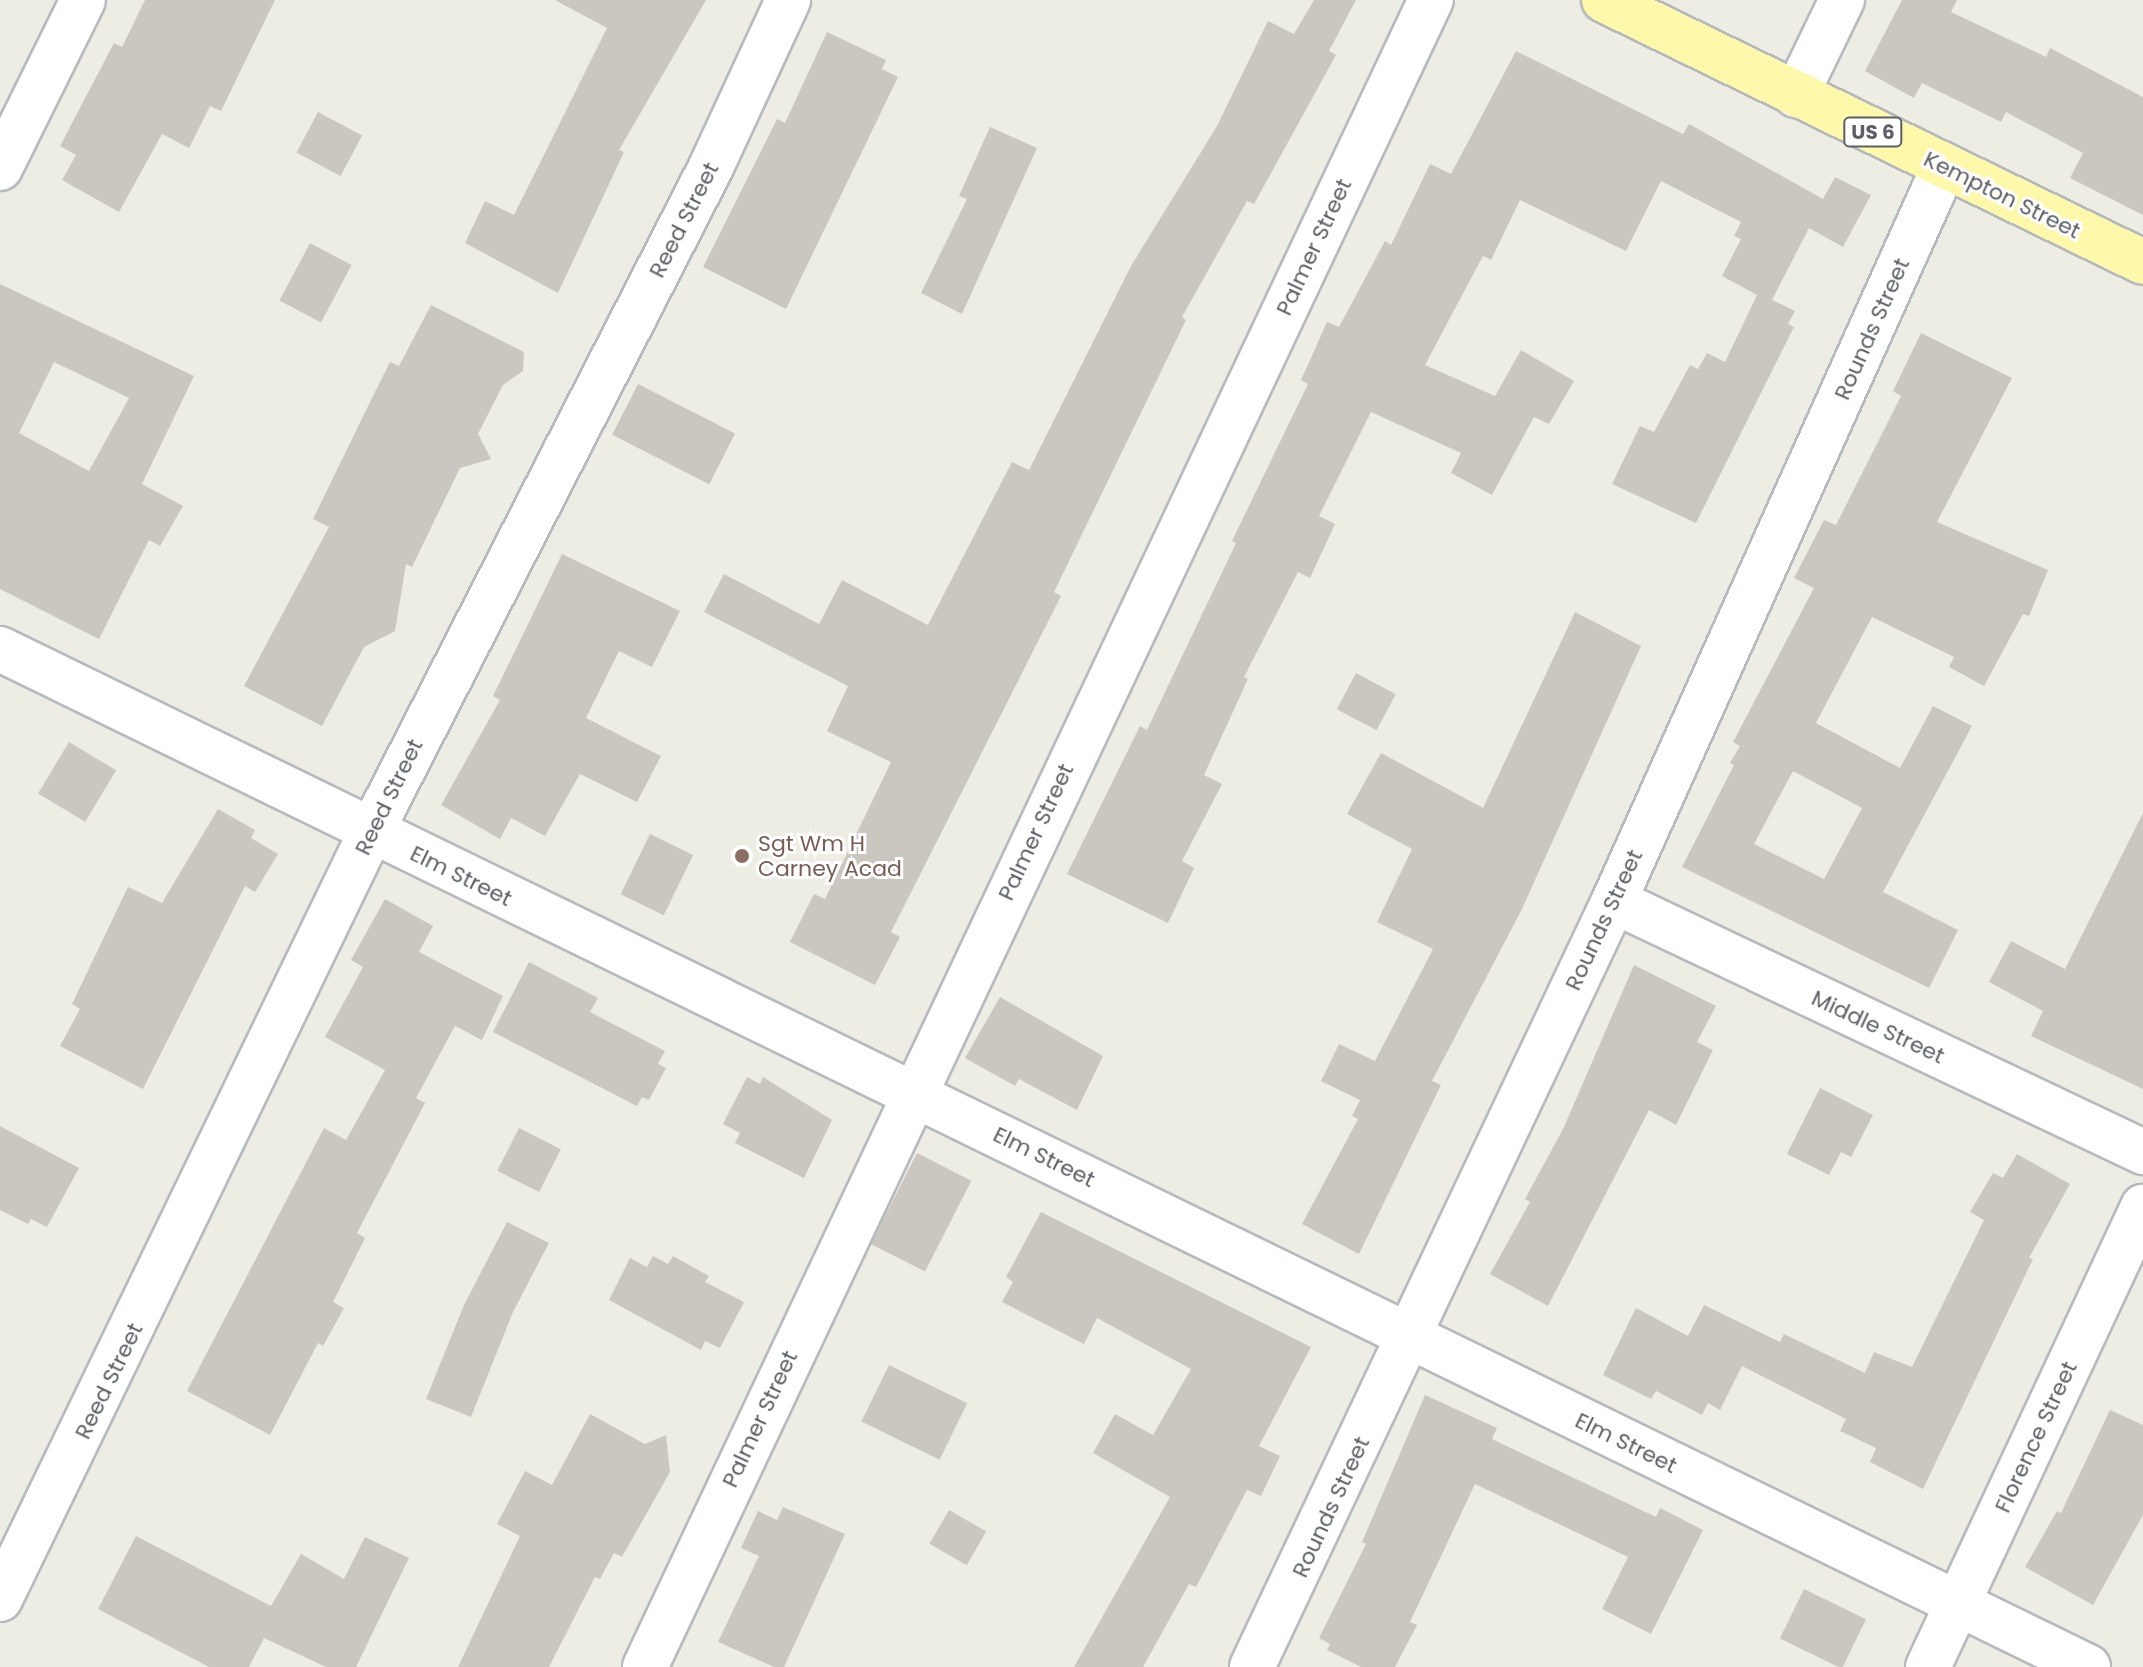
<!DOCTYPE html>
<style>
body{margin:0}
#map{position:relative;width:2143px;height:1667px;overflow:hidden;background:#eeede4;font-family:Poppins,sans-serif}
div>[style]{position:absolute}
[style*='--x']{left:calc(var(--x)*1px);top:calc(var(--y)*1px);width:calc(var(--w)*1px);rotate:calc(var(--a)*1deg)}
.building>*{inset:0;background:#cac7c1;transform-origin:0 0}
.roads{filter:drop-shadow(2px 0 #b6b9be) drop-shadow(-2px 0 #b6b9be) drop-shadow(0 2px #b6b9be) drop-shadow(0 -2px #b6b9be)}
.minor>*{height:44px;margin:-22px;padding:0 22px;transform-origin:22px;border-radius:22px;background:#fff}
.major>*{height:44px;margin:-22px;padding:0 22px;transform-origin:22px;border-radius:22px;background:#fdf8aa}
.dots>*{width:22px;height:22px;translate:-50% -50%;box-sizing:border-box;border:4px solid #fff;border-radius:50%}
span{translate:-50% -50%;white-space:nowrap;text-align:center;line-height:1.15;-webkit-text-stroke:6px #fff;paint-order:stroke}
.shield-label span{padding:2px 6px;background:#fff;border:2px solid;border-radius:6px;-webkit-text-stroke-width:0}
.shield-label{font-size:20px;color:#5c5f64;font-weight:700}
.street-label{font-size:22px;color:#5c5f64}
.education-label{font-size:22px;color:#785e54}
.left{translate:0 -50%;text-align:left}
</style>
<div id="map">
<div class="building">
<i style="clip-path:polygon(145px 0,275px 0,221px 111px,210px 106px,189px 148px,162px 134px,119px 212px,62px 180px,76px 155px,60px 146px,114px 43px,122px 47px)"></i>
<i style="clip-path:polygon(555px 0,706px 0,619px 150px,624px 152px,558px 293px,465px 243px,485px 201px,514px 215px,607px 28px)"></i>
<i style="clip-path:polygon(1314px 0,1356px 0,1329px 51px,1336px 55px,1254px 204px,1247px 201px,1182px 317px,1186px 320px,1054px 592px,1061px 596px,891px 932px,900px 937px,875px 985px,790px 942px,814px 894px,825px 899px,891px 762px,827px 731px,848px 686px,704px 612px,724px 574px,819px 624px,842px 580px,928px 625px,1012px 462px,1029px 470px,1131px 266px,1217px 126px,1268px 21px,1294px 34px)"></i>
<i style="clip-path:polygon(1902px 0,1957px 0,1951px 12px,2046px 57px,2050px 48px,2143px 97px,2143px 215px,2070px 178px,2083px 153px,2006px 112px,2001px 122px,1922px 83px,1914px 98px,1865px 71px)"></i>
<i style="clip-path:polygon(827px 32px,886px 60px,882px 69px,898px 77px,786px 309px,703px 267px,777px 119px,785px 123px)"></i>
<i style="clip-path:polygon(1516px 51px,1683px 134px,1689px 124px,1823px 199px,1835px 177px,1871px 195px,1843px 247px,1809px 228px,1772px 300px,1795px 311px,1788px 324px,1794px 327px,1696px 523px,1612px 484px,1640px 426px,1654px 432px,1690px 365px,1698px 369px,1707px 353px,1725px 362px,1757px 295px,1722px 276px,1741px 239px,1734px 236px,1741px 222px,1661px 181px,1626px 251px,1520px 200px,1491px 260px,1483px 256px,1425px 365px,1495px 396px,1521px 350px,1574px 381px,1549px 424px,1534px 417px,1492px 495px,1451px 473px,1461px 453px,1371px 412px,1319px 516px,1335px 524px,1310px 578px,1298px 572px,1244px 677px,1248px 679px,1204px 775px,1222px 784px,1182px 861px,1194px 868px,1168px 923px,1067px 874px,1140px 726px,1147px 730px,1236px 543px,1232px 541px,1308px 384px,1301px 380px,1327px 322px,1339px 327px,1385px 241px,1391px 245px,1430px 164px,1451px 174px)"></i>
<i style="left:318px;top:112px;width:50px;height:46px;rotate:28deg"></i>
<i style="clip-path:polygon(990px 127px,1037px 148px,962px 314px,921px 293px,967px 199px,959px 196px)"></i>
<i style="left:310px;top:243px;width:47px;height:65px;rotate:28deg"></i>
<i style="clip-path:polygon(evenodd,0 284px,194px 376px,142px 484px,183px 506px,160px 546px,149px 540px,99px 639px,0 589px,0 284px,54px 362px,129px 398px,89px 471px,19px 433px,54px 362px)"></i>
<i style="clip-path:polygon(431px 305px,524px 352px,523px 371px,503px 385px,478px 434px,491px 459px,460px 468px,412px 567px,406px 564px,395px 631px,364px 647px,322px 726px,244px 686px,329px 527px,313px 519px,371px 400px,390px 362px,399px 366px)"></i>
<i style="clip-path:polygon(evenodd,1921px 333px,2012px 378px,1937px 522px,2048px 570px,2029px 616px,2023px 614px,1984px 686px,1949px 667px,1954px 657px,1872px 617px,1816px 723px,1900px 768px,1933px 706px,1972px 726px,1883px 892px,1958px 930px,1929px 988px,1682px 867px,1734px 765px,1730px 763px,1740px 746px,1733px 742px,1814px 588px,1794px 578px,1824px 520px,1836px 525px,1901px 396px,1893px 391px,1921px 333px,1793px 771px,1862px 808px,1824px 879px,1754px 844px,1793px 771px)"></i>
<i style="left:638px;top:384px;width:109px;height:57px;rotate:27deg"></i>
<i style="clip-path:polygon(562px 554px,680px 611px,652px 667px,619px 651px,586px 718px,661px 756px,637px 802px,580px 774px,545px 836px,511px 818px,500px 839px,441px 805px,500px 700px,493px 696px)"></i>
<i style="clip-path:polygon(1575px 612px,1641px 646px,1521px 911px,1432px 1081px,1441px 1085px,1359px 1254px,1302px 1224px,1358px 1119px,1352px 1116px,1360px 1100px,1321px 1081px,1339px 1044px,1375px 1061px,1433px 949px,1377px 922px,1412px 849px,1347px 814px,1381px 753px,1483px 808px)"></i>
<i style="left:1356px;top:673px;width:45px;height:41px;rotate:28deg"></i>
<i style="left:69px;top:742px;width:55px;height:60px;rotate:31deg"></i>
<i style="clip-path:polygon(218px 809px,255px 830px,251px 838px,278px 854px,255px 892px,245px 886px,143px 1089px,60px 1046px,80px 1009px,72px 1004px,128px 887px,162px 903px)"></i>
<i style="clip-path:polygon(2143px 813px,2143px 1089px,2031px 1036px,2043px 1011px,1989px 982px,2011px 941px,2065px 969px)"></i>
<i style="left:650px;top:834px;width:48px;height:67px;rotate:26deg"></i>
<i style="clip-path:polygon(385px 899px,433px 926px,419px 952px,503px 996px,482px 1040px,455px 1026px,416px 1098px,425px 1103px,357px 1233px,365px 1238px,333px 1302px,344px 1308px,323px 1346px,318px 1343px,270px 1435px,187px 1391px,324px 1128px,346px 1140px,385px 1070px,325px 1037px,363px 967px,351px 960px)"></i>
<i style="clip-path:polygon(529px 962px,598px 998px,590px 1012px,665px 1051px,658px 1064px,666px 1068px,649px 1100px,642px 1097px,637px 1106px,493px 1032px)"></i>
<i style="clip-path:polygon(1634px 965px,1716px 1006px,1697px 1042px,1713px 1050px,1676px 1125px,1649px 1110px,1548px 1306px,1490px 1274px,1530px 1202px,1525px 1199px,1564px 1127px)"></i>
<i style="clip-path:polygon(1000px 997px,1103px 1056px,1077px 1110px,1019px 1079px,1015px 1086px,965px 1058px)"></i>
<i style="clip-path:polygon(747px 1077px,760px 1084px,763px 1077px,832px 1120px,804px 1178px,735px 1143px,740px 1133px,723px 1124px)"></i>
<i style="clip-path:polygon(1820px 1088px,1873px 1115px,1851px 1157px,1841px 1152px,1829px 1175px,1787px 1154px)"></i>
<i style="clip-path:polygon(0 1126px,79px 1168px,47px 1227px,31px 1219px,28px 1224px,0 1210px)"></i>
<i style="left:519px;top:1128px;width:47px;height:48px;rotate:27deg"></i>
<i style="left:917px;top:1153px;width:61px;height:102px;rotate:27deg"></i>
<i style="clip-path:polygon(2017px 1154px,2070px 1184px,2029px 1258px,2033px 1259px,1923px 1489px,1870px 1462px,1876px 1448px,1840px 1431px,1846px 1419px,1742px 1366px,1720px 1410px,1708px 1403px,1702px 1415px,1656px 1391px,1651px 1399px,1603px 1375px,1636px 1308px,1688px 1336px,1704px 1305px,1780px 1342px,1784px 1334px,1865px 1373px,1874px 1352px,1912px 1367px,1984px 1220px,1970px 1212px,1993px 1173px,2003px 1178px)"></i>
<i style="clip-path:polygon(1041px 1212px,1311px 1347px,1259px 1446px,1280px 1456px,1261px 1496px,1247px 1490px,1196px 1587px,1189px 1584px,1143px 1667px,1074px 1667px,1170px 1497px,1093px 1453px,1115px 1414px,1153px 1435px,1191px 1369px,1097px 1318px,1084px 1344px,1002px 1302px,1013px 1282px,1006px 1277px)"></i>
<i style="clip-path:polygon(507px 1222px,549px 1243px,513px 1312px,471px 1417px,426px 1399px,464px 1305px)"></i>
<i style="clip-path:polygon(653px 1256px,668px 1264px,673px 1256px,709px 1276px,705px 1282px,744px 1302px,720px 1348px,705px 1341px,701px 1350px,609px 1300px,630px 1258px,647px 1267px)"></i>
<i style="left:889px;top:1365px;width:87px;height:63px;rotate:26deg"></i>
<i style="clip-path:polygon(1425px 1395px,1497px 1428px,1492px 1439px,1656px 1517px,1660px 1508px,1703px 1530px,1651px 1634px,1602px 1609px,1628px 1557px,1475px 1484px,1410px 1622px,1417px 1625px,1395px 1667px,1361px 1667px,1327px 1650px,1330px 1644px,1319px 1638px,1366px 1544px,1362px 1542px)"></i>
<i style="clip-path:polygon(2110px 1410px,2143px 1425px,2143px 1515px,2093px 1605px,2025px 1567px,2057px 1511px,2061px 1513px)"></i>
<i style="clip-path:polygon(590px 1414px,645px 1444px,666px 1435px,670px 1472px,622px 1557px,614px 1553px,600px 1579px,595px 1577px,549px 1667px,458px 1667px,520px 1536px,497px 1524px,525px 1471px,552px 1485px)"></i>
<i style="clip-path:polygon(783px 1507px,845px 1534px,784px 1667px,774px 1667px,718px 1642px,759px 1556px,741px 1548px,758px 1511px,777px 1520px)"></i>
<i style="left:949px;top:1510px;width:43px;height:39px;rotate:30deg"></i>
<i style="clip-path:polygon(136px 1536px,271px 1606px,301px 1554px,344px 1579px,365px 1537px,409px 1558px,356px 1667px,326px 1667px,264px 1638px,249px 1667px,209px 1667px,98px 1609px)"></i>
<i style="left:1804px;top:1589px;width:69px;height:55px;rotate:26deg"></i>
</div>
<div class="roads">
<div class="minor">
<i style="--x:1796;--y:95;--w:106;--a:-64.2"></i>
<i style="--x:0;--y:168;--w:187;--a:-63.7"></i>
<i style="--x:0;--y:649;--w:2323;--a:25.99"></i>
<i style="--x:1614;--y:901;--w:586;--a:25.38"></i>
<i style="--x:0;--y:1599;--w:852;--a:-64.19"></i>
<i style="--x:371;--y:832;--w:747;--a:-62.92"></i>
<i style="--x:711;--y:167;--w:184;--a:-65.2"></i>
<i style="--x:645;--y:1667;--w:1843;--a:-64.76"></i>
<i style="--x:1252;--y:1667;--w:847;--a:-64.71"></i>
<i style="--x:1614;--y:901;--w:805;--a:-65.79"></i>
<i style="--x:1928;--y:1667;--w:508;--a:-64.95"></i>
</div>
<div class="major">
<i style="--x:1604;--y:0;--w:599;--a:25.92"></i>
</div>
</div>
<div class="dots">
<i style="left:742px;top:856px;background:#8d6e63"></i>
</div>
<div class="shield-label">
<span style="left:1873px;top:132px">US 6</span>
</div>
<div class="street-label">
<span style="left:2002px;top:195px;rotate:26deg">Kempton Street</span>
<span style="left:684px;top:220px;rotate:-63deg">Reed Street</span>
<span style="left:1314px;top:247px;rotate:-65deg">Palmer Street</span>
<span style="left:1872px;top:329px;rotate:-66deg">Rounds Street</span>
<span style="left:389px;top:797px;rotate:-64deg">Reed Street</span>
<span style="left:1036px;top:832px;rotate:-65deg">Palmer Street</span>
<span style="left:461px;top:876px;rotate:26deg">Elm Street</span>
<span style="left:1604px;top:920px;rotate:-65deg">Rounds Street</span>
<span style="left:1878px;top:1027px;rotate:25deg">Middle Street</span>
<span style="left:1044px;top:1157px;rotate:26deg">Elm Street</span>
<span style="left:109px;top:1381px;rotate:-64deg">Reed Street</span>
<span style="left:760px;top:1419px;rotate:-65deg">Palmer Street</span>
<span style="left:2036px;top:1437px;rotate:-65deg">Florence Street</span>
<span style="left:1626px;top:1443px;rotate:26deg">Elm Street</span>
<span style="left:1331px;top:1507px;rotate:-65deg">Rounds Street</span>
</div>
<div class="education-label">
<span class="left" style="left:758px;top:856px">Sgt Wm H<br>Carney Acad</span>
</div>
</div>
